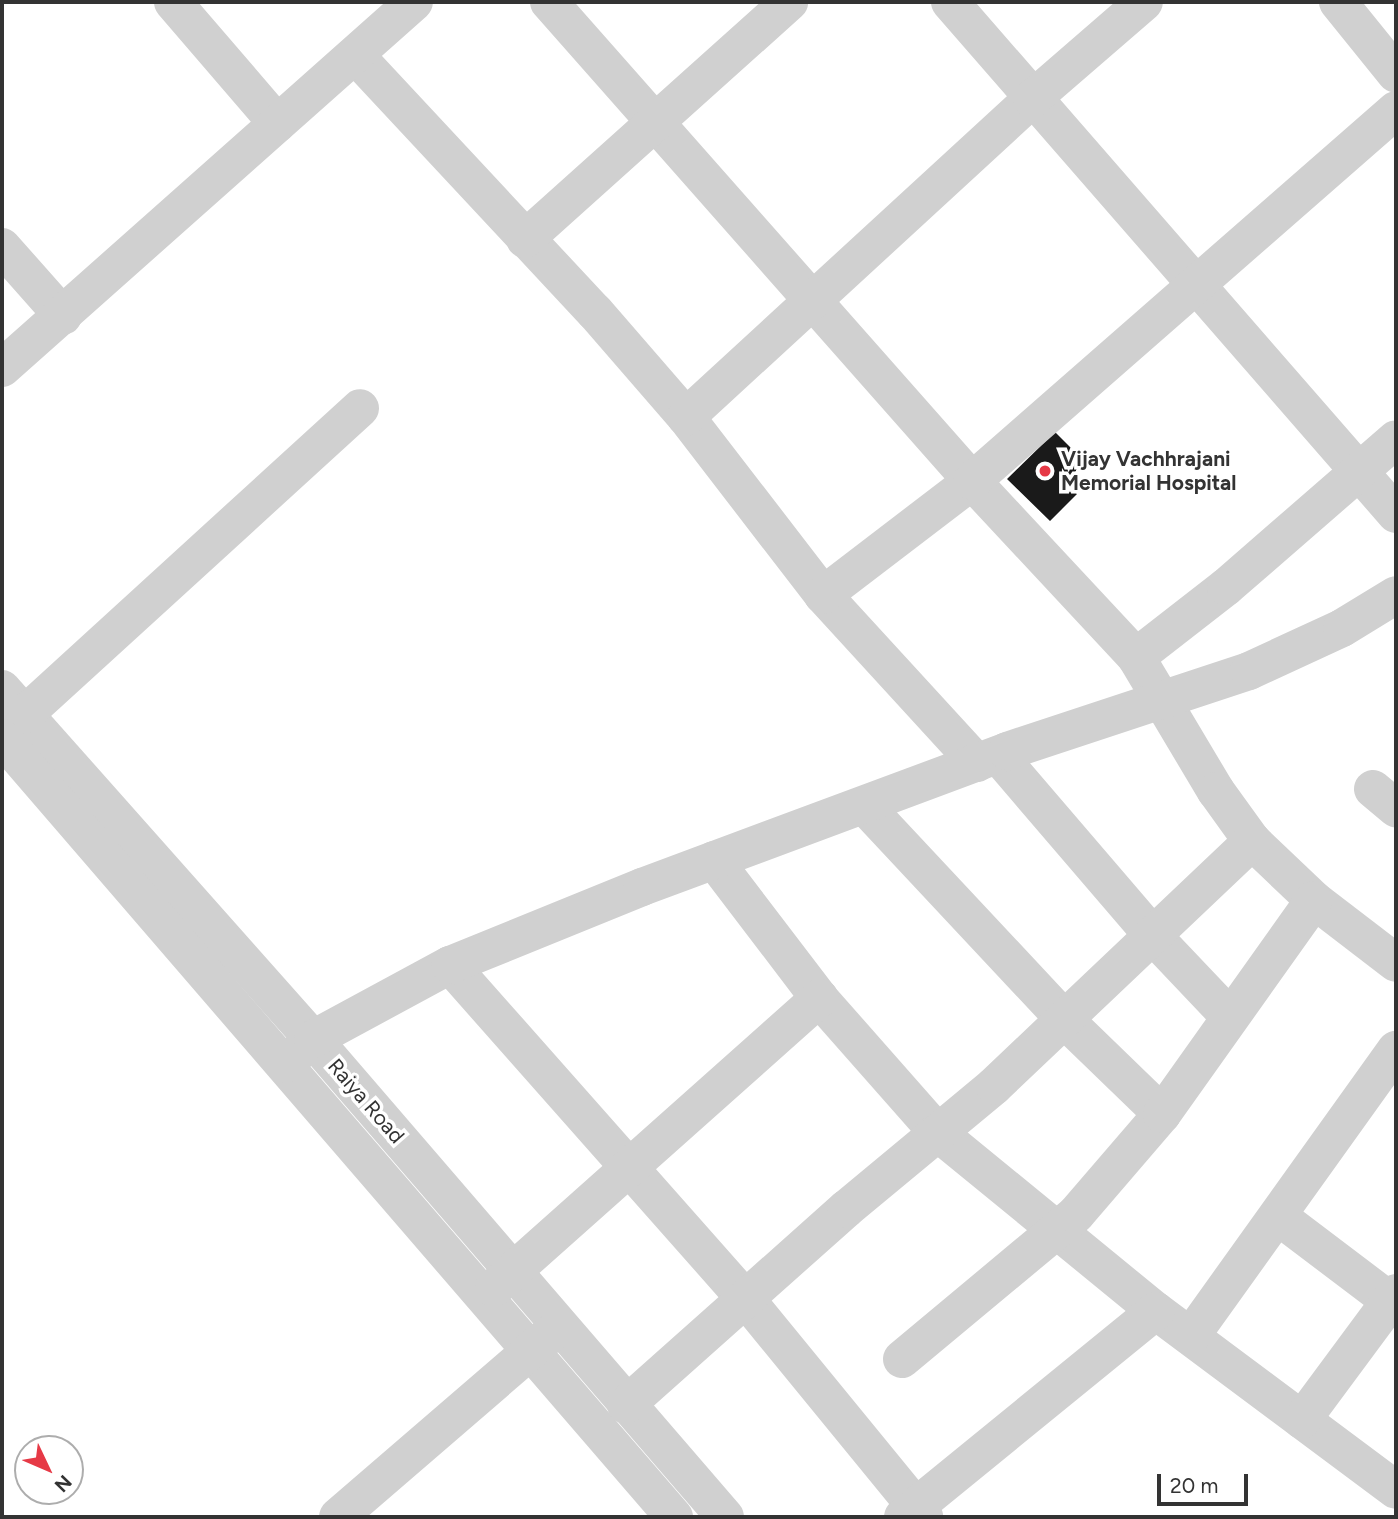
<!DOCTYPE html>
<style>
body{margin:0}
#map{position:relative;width:1398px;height:1519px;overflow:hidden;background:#fff;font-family:Figtree,sans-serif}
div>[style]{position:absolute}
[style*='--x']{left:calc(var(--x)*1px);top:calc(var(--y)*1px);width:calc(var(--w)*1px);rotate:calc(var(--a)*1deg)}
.building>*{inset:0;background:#1a1a1a}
.minor>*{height:38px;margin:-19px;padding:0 19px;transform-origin:19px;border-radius:19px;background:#d0d0d0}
.dots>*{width:19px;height:19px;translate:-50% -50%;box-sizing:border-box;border:4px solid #fff;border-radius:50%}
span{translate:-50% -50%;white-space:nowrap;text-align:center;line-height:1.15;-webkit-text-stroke:7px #fff;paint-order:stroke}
.poi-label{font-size:21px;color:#333;font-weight:700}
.left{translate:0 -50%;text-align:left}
.street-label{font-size:21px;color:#333}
.frame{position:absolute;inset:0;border:4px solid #333;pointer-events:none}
.north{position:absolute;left:14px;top:1435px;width:70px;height:70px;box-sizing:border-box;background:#fff;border:2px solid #adadad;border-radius:50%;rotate:134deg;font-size:19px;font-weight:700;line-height:28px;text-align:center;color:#333}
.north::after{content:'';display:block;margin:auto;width:24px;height:32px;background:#e63946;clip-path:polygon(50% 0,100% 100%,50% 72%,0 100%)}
.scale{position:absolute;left:1157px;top:1474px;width:91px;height:32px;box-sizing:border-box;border:4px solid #333;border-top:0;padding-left:9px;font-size:21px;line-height:24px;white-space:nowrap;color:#333;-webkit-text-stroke:5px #fff;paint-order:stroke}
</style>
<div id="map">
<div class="building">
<i style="clip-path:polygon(1055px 432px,1085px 462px,1065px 482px,1077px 494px,1050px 521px,1007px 479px)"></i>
</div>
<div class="minor">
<i style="--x:173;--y:2;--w:160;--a:49.3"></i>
<i style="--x:549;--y:2;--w:639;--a:48.55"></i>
<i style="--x:972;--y:481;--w:241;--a:47"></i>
<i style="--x:1136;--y:657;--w:156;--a:59.2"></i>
<i style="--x:1216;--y:791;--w:62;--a:54.2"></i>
<i style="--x:1252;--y:841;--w:86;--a:43.6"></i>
<i style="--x:1314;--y:900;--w:103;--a:37.5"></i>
<i style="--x:950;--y:2;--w:679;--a:48.94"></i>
<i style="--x:1338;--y:2;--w:92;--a:51.1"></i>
<i style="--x:356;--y:56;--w:350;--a:47"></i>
<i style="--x:595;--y:312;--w:139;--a:49.1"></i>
<i style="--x:686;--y:417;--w:225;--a:52.4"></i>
<i style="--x:823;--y:595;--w:228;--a:47.5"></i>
<i style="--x:525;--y:239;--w:355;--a:-41.9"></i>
<i style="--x:2;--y:247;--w:92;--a:48.5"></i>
<i style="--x:2;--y:368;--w:551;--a:-41.62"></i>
<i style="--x:686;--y:417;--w:470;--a:-42.6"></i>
<i style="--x:1032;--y:99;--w:148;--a:-40.9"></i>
<i style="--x:823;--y:595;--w:188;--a:-37.4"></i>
<i style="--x:972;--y:481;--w:563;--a:-41.19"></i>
<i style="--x:1136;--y:657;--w:114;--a:-37.9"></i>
<i style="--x:1226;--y:587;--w:225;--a:-41"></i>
<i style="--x:2;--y:689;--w:468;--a:48.4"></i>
<i style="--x:313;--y:1039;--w:631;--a:49.24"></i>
<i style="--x:24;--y:715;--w:455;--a:-42.4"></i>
<i style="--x:2;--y:738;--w:1029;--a:49.22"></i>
<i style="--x:998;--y:755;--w:240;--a:49.4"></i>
<i style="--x:1154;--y:937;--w:110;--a:46.5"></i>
<i style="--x:1373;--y:789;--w:30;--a:40"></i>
<i style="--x:864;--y:805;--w:294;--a:46.9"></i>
<i style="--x:1065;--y:1020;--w:135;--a:44.1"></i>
<i style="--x:714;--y:860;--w:173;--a:52.7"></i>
<i style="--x:819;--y:998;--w:179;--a:48.6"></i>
<i style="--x:937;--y:1132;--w:283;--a:39.3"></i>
<i style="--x:1156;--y:1311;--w:299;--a:36.7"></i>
<i style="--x:450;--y:965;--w:445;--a:48.5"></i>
<i style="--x:745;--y:1298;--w:283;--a:50.7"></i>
<i style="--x:285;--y:1064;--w:38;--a:-42"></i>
<i style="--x:313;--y:1039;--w:156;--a:-28.4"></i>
<i style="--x:450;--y:965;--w:207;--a:-22.1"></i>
<i style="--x:642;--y:887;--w:390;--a:-20.4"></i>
<i style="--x:1007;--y:751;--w:255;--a:-18.3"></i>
<i style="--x:1249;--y:671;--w:102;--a:-24.8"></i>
<i style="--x:1342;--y:628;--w:63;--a:-31.4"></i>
<i style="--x:1279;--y:1217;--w:139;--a:37.1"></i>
<i style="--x:494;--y:1288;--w:436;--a:-41.7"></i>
<i style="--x:1191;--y:1336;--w:352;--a:-54.4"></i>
<i style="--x:902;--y:1359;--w:226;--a:-39.8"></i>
<i style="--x:1076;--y:1214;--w:132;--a:-49.3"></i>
<i style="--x:1162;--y:1114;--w:262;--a:-54.6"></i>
<i style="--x:626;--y:1405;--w:295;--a:-41.7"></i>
<i style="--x:846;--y:1209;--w:192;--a:-39.7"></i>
<i style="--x:994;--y:1086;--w:356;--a:-43.5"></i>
<i style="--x:1302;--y:1420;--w:158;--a:-53.5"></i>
<i style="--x:338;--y:1517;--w:280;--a:-40.8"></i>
<i style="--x:903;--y:1517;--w:326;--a:-39.2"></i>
</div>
<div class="dots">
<i style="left:1045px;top:471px;background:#e63946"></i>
</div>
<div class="poi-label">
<span class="left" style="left:1061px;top:471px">Vijay Vachhrajani<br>Memorial Hospital</span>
</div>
<div class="street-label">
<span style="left:366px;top:1101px;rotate:49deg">Raiya Road</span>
</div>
<div class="frame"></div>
<div class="north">N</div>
<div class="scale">20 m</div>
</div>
